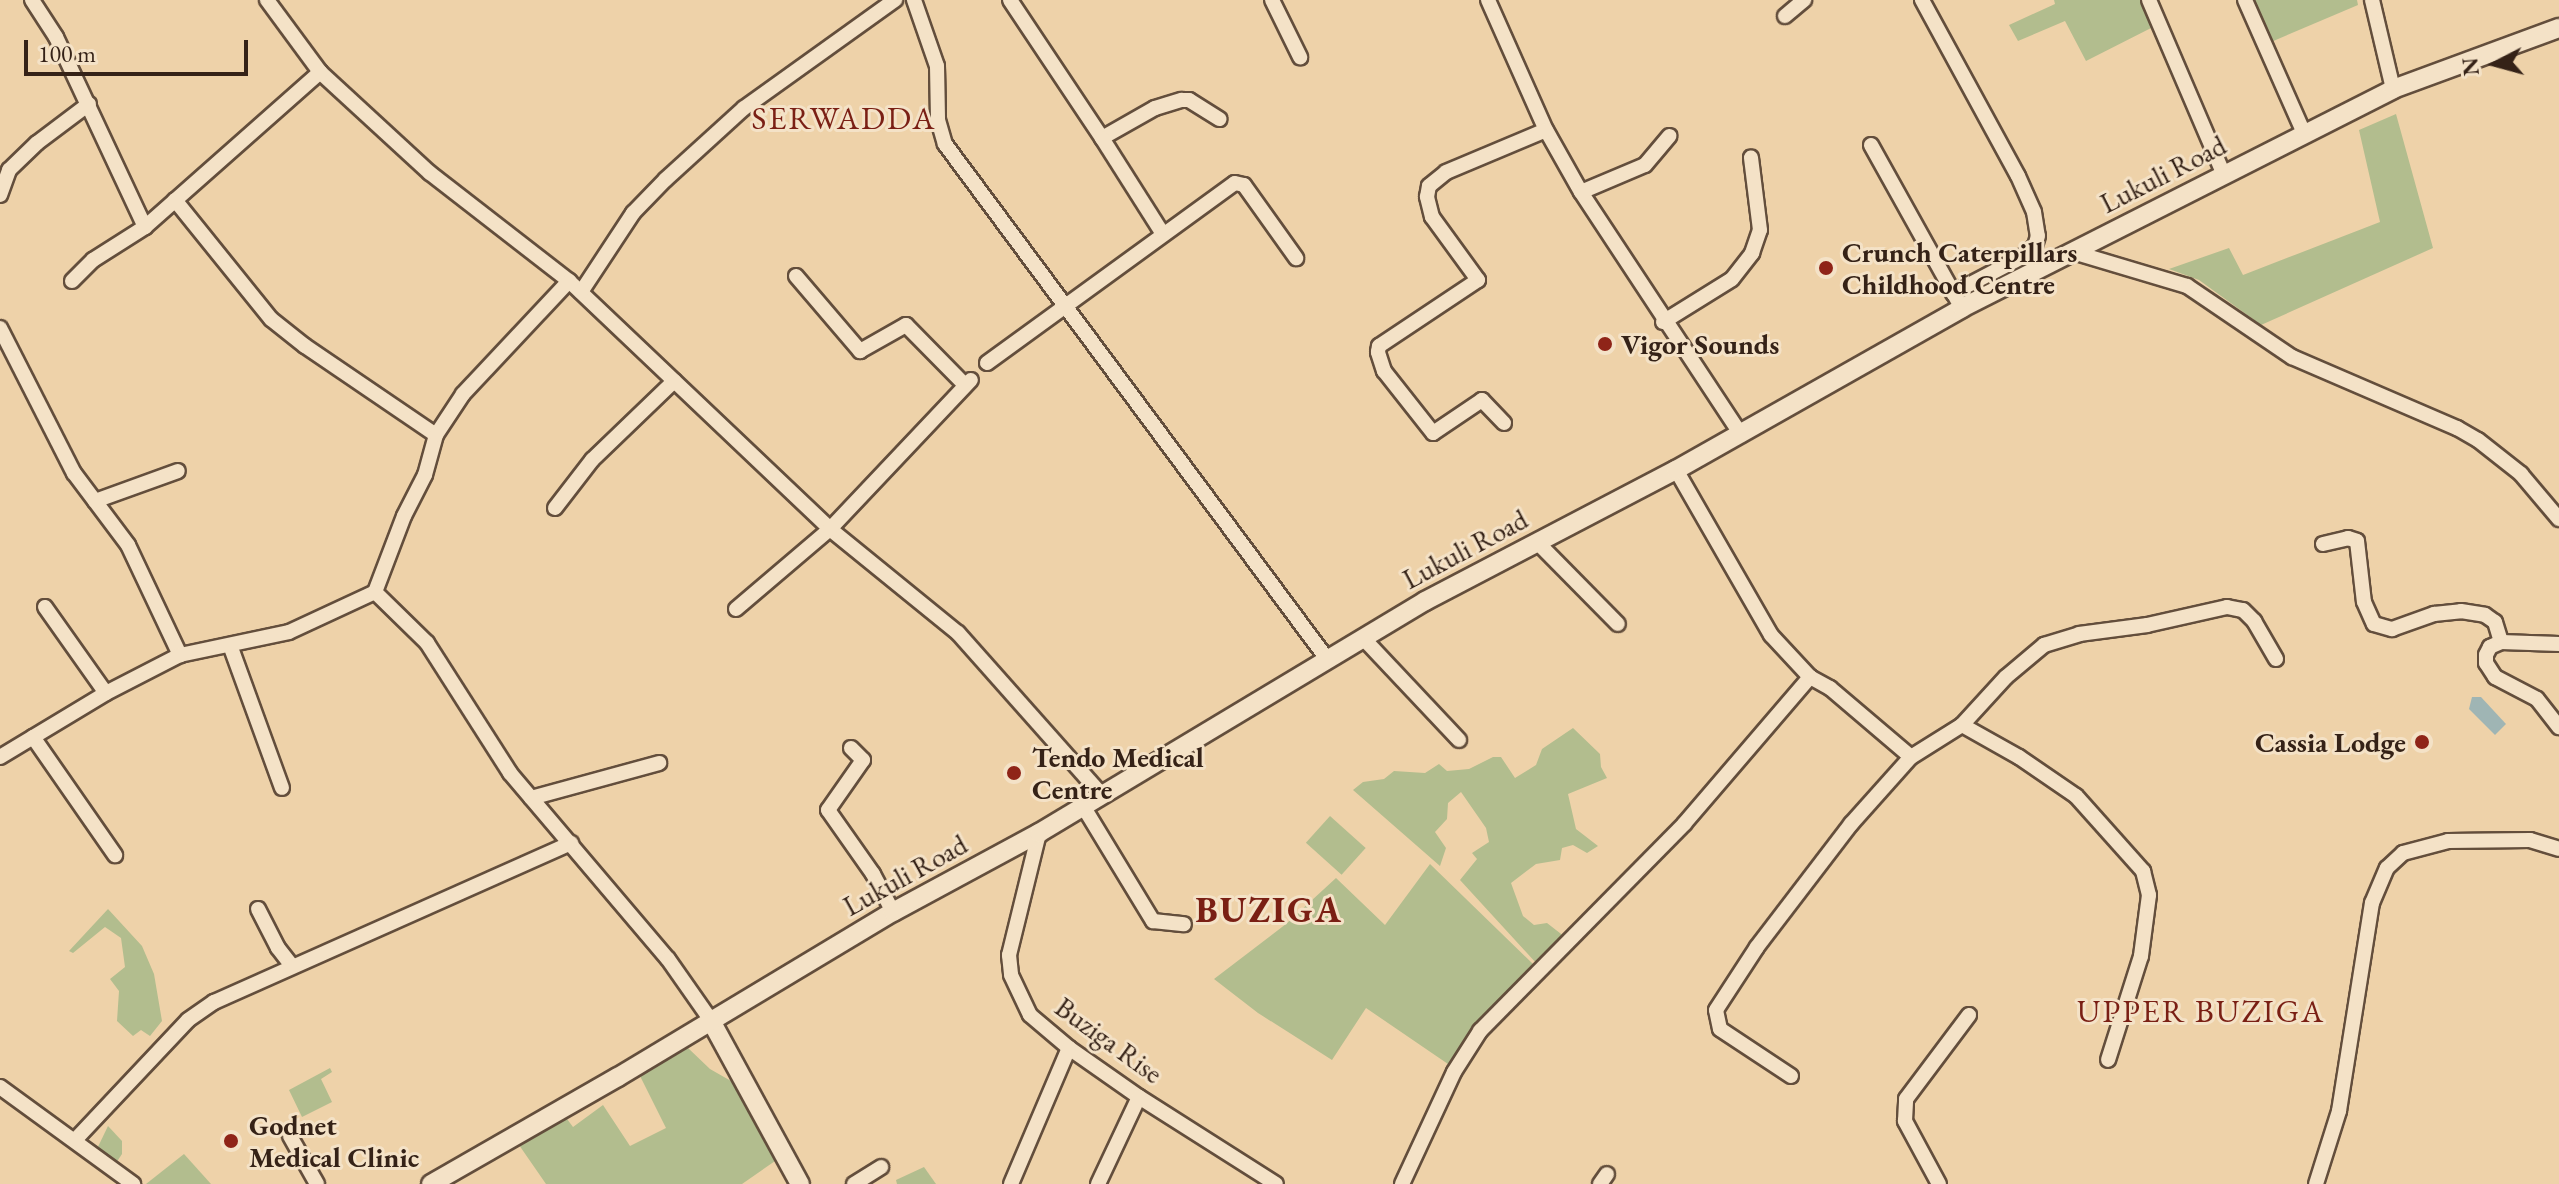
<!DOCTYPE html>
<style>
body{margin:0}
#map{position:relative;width:2559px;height:1184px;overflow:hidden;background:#eed2a9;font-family:"EB Garamond",serif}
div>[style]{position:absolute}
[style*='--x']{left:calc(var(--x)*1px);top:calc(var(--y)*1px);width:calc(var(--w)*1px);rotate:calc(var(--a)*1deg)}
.green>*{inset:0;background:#b2bd8e;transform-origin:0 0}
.water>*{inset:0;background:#9fb5b4}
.roads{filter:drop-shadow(2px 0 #634e3c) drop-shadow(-2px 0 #634e3c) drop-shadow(0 2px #634e3c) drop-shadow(0 -2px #634e3c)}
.street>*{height:14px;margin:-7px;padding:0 7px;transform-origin:7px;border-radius:7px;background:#f4e2c7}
.secondary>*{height:18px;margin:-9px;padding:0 9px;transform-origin:9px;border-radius:9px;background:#f4e2c7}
.dots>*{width:22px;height:22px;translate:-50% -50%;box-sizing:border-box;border:4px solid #f4e2c7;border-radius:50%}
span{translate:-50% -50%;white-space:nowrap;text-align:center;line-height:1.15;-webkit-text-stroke:6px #f4e2c7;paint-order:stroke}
.street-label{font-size:28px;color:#352217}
.poi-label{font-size:28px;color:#352217;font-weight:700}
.left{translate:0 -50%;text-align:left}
.right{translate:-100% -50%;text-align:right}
.quarter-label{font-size:32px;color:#7a1f14;letter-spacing:2px}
.district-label{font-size:36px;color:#7a1f14;font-weight:700;letter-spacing:2px}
.north{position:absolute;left:2455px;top:24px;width:80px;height:80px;-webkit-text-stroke:6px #f4e2c7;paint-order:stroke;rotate:264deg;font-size:22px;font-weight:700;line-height:32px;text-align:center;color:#352217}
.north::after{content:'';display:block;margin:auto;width:28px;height:36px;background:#352217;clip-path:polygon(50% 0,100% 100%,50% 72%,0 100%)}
.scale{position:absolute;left:24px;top:40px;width:224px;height:36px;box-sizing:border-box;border:4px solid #352217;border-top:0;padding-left:10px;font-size:24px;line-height:28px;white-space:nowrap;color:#352217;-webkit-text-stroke:6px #f4e2c7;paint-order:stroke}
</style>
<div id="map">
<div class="green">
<i style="clip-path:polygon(2054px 0,2145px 0,2155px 26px,2086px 61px,2065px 21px,2018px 41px,2009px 25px,2055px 4px)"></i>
<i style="clip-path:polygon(2253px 0,2357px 0,2358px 5px,2271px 42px)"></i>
<i style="clip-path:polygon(2396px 114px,2433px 248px,2261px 325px,2199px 280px,2169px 269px,2229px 248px,2243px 275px,2380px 222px,2359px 130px)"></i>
<i style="clip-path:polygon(1573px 728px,1600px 754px,1601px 767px,1607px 778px,1568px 794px,1576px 829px,1598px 846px,1587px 853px,1573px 845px,1562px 848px,1560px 860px,1536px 864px,1511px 883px,1523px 916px,1534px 925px,1547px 923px,1565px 937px,1537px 964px,1460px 880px,1477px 859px,1472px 853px,1489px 842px,1486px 828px,1461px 792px,1448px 803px,1447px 819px,1435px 832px,1446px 848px,1440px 866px,1353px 790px,1363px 782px,1384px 779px,1394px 771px,1425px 773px,1439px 764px,1447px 771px,1469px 769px,1493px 757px,1501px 757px,1515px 778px,1536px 765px,1542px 749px)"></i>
<i style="left:1330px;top:816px;width:48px;height:36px;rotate:42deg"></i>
<i style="clip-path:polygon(1430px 864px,1533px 964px,1474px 1025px,1448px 1064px,1366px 1008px,1332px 1060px,1258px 1013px,1214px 979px,1286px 924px,1336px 878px,1385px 925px)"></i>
<i style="clip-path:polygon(108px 909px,142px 946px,154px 974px,162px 1021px,150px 1036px,141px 1030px,133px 1036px,117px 1021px,119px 991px,110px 979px,125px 967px,121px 938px,105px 927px,73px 953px,69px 951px)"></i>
<i style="clip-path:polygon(688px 1048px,710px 1069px,731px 1081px,778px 1159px,742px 1184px,546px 1184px,519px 1145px,567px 1119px,573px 1127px,603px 1105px,630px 1146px,666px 1128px,640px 1076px)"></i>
<i style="clip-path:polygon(330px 1068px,332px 1072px,321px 1079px,332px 1102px,302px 1117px,289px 1090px)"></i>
<i style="clip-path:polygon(108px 1126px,122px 1141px,122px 1154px,114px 1166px,96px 1151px)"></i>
<i style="clip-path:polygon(184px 1154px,211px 1184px,146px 1184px)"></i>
<i style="clip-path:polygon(924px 1167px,936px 1184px,897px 1184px,896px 1180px)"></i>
</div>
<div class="water">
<i style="clip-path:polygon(2472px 697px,2481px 697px,2506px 724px,2495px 735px,2469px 709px)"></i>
</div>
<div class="roads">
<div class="street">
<i style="--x:32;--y:0;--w:44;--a:57"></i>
<i style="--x:56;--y:37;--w:210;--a:64.9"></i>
<i style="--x:267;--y:0;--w:89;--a:53.6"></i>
<i style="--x:320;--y:72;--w:149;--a:42.6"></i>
<i style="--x:430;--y:173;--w:176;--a:37.8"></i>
<i style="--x:569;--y:281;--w:360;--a:43.5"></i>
<i style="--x:830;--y:529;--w:165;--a:39.1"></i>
<i style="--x:958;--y:633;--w:217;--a:48.4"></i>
<i style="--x:914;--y:0;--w:70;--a:70.8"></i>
<i style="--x:937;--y:66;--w:54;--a:88.9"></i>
<i style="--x:938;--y:120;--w:25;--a:74"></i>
<i style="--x:945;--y:144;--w:641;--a:53.43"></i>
<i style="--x:1010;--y:0;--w:166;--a:56.3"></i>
<i style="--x:1102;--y:138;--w:61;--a:-29.5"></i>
<i style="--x:1155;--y:108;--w:28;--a:-17"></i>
<i style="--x:1182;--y:100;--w:7;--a:0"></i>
<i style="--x:1189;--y:100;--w:36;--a:32"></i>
<i style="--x:1272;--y:0;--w:64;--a:63.8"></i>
<i style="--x:1488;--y:0;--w:142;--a:66"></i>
<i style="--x:1546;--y:130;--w:71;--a:60.6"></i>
<i style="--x:1581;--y:192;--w:291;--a:56.6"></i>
<i style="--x:1922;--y:0;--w:200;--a:61.4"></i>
<i style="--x:2018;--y:176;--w:39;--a:66"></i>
<i style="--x:2034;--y:212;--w:24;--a:81"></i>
<i style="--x:2038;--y:236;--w:10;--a:107"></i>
<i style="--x:2035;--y:246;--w:17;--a:140"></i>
<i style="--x:2022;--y:257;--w:78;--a:152.4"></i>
<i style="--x:2149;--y:0;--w:190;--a:66.8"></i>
<i style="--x:2245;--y:0;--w:145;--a:66.1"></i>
<i style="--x:2372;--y:0;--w:91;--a:76.7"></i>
<i style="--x:1785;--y:16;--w:25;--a:-40"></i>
<i style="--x:1102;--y:138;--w:114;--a:57.6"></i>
<i style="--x:1871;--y:145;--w:179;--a:60.9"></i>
<i style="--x:1581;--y:192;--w:69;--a:-22.9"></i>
<i style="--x:1645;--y:165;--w:38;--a:-50"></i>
<i style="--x:0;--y:195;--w:27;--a:-70"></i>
<i style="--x:9;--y:170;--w:39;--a:-44"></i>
<i style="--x:37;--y:143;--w:65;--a:-36.9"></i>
<i style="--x:175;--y:200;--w:153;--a:51.1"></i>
<i style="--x:271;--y:319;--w:43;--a:38.5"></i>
<i style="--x:305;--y:346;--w:158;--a:34.2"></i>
<i style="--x:2073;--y:252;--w:119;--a:16.6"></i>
<i style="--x:2187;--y:286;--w:127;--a:34.1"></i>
<i style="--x:2292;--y:357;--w:180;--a:23.3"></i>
<i style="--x:2457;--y:428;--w:24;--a:30"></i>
<i style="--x:2478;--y:440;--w:55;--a:38.3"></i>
<i style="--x:2521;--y:474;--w:59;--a:49.8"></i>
<i style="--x:796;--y:276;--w:99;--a:49.5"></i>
<i style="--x:860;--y:351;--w:53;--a:-29.5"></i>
<i style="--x:906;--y:325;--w:84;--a:45.5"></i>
<i style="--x:72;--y:281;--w:30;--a:-45"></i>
<i style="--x:93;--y:260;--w:62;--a:-32.4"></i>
<i style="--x:145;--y:227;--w:234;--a:-41.5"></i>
<i style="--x:581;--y:292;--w:95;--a:-56.6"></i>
<i style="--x:633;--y:213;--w:47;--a:-45.9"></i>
<i style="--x:666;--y:179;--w:105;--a:-42.3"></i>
<i style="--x:744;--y:108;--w:186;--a:-35.6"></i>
<i style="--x:1663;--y:322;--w:81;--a:-31.9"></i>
<i style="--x:1732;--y:279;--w:33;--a:-52"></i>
<i style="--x:1752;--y:253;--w:24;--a:-71"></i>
<i style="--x:1760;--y:230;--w:73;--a:-97.1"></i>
<i style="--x:0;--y:328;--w:163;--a:63"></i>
<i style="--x:74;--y:473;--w:90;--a:53.1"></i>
<i style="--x:128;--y:545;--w:122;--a:64.7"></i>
<i style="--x:987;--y:363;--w:306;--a:-36"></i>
<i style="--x:1235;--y:183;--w:9;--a:13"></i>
<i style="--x:1244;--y:185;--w:90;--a:54.5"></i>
<i style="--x:1504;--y:423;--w:32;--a:-134"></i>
<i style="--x:1482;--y:400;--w:59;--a:146"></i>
<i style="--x:1433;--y:433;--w:79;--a:-128.3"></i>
<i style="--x:1384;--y:371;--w:20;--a:-108"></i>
<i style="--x:1378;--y:352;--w:6;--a:-81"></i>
<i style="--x:1379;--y:346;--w:119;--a:-33.7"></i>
<i style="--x:1478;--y:280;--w:78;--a:-126.1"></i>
<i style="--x:1432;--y:217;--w:21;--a:-104"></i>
<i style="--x:1427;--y:197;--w:11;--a:-80"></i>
<i style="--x:1429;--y:186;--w:22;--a:-39"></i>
<i style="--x:1446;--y:172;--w:108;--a:-22.8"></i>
<i style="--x:95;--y:501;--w:88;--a:-19.9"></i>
<i style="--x:555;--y:508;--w:61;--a:-52.4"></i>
<i style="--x:592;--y:460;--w:114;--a:-43.9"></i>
<i style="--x:1537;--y:542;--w:115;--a:45.4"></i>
<i style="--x:2323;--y:544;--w:26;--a:-13"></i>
<i style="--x:2348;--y:538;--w:9;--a:18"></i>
<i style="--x:2357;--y:541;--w:61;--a:83.5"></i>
<i style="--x:2364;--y:602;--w:24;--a:66"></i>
<i style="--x:2374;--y:624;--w:19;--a:16"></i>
<i style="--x:2392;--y:629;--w:45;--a:-19.7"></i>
<i style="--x:2434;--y:614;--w:27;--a:-6"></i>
<i style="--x:2461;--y:611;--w:24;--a:9"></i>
<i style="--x:2485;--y:615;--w:12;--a:35"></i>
<i style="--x:2495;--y:622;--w:21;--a:73"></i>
<i style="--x:375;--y:592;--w:81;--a:-69.1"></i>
<i style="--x:404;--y:516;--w:46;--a:-62.9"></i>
<i style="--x:425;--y:475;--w:41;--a:-74.6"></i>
<i style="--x:436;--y:435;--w:49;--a:-56.6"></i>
<i style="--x:463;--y:394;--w:155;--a:-46.8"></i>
<i style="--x:45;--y:607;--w:105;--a:54.7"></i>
<i style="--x:736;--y:609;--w:123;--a:-40.4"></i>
<i style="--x:830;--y:529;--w:205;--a:-46.6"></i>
<i style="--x:1363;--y:638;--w:140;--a:46.7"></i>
<i style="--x:2559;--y:644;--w:58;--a:-178"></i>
<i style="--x:2501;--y:642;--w:12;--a:156"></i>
<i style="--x:2490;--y:647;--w:9;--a:117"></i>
<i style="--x:2486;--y:655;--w:8;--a:90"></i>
<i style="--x:2486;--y:663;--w:17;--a:57"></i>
<i style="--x:2495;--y:677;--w:47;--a:27.6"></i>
<i style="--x:2537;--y:699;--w:36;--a:52"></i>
<i style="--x:230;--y:645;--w:152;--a:70"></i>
<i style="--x:1810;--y:677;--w:23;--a:29"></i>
<i style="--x:1830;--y:688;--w:106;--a:40.4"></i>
<i style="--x:1911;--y:757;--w:60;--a:-32.1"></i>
<i style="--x:1962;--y:725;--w:65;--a:29.3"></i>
<i style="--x:2019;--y:757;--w:69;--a:34.4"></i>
<i style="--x:2076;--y:796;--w:101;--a:48.2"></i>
<i style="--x:2143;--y:871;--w:25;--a:76"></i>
<i style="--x:2149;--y:895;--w:62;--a:97.5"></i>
<i style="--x:2141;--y:956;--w:109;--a:107.6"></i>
<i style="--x:1962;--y:725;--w:65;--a:-47.5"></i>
<i style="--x:2006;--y:677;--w:50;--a:-40.1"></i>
<i style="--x:2044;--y:645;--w:37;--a:-17"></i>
<i style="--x:2079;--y:634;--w:69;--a:-7.5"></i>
<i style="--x:2147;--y:625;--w:82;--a:-12.7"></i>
<i style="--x:2227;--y:607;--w:16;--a:11"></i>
<i style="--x:2243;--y:610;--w:16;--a:45"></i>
<i style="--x:2254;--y:621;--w:44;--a:59.9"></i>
<i style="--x:33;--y:737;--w:144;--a:55.2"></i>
<i style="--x:851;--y:748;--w:17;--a:45"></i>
<i style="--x:863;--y:760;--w:61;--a:125"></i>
<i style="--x:828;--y:810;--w:78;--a:54.9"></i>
<i style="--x:873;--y:874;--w:43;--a:62.2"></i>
<i style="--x:0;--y:757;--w:124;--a:-31.1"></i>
<i style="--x:106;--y:693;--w:83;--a:-27.2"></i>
<i style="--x:180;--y:655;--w:111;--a:-11.9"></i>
<i style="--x:289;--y:632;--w:95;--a:-24.9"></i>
<i style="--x:375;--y:592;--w:73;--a:44.4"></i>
<i style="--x:427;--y:643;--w:154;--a:57.4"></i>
<i style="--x:510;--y:773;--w:244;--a:49.7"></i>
<i style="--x:668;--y:959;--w:73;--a:55"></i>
<i style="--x:531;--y:798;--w:133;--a:-15.3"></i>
<i style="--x:1083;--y:806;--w:135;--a:58.7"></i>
<i style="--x:1153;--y:921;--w:31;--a:6"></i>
<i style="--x:1039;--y:833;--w:126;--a:103.8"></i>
<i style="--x:1009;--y:955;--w:20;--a:84"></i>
<i style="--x:1011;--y:975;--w:44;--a:64.6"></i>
<i style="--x:1030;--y:1015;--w:51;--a:40.2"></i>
<i style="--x:1069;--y:1048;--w:85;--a:35"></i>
<i style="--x:1139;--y:1097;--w:162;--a:32.4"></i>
<i style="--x:258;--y:909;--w:44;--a:62.9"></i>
<i style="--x:278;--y:948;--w:23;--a:52"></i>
<i style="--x:1791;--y:1076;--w:85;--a:-146.5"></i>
<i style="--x:1720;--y:1029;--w:19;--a:-102"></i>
<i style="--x:1716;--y:1010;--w:75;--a:-56.9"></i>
<i style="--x:1757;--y:947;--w:155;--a:-52.6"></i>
<i style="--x:1851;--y:824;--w:90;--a:-48.2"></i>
<i style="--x:0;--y:1087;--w:165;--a:36.1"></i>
<i style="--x:290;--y:1136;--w:55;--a:60.6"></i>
<i style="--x:76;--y:1139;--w:163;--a:-46.7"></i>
<i style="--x:188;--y:1020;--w:32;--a:-35"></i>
<i style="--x:214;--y:1002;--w:391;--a:-24"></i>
<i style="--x:854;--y:1184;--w:32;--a:-32"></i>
<i style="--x:1011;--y:1184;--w:148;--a:-66.9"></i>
<i style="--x:1098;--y:1184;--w:96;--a:-64.8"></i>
<i style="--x:1402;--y:1184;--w:123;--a:-65.1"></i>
<i style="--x:1454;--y:1072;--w:49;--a:-57.6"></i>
<i style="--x:1480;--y:1031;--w:291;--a:-45.4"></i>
<i style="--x:1684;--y:824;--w:194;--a:-49.4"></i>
<i style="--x:1810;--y:677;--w:57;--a:-132.9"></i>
<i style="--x:1771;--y:635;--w:190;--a:-119.9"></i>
<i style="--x:1600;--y:1184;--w:12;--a:-55"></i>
<i style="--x:1939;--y:1184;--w:72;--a:-118.4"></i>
<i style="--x:1905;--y:1121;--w:22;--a:-87"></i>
<i style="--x:1906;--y:1099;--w:105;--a:-53.1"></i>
<i style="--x:2316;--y:1184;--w:77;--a:-72.5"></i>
<i style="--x:2339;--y:1111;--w:211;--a:-81"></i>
<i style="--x:2372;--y:903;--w:38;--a:-67"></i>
<i style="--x:2387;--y:868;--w:22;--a:-43"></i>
<i style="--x:2403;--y:853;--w:47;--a:-14.9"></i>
<i style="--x:2448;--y:841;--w:82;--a:-0.7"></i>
<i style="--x:2530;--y:840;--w:30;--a:17"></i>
</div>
<div class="secondary">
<i style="--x:710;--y:1019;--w:188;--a:61.4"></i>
<i style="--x:431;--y:1184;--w:215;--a:-29.8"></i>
<i style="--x:618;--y:1077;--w:321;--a:-31"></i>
<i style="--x:893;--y:912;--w:166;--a:-28.4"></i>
<i style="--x:1039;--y:833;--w:450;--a:-31"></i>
<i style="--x:1425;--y:601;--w:283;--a:-27.6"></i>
<i style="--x:1676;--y:470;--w:329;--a:-29.5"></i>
<i style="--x:1962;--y:308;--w:483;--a:-26.9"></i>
<i style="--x:2393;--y:89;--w:177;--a:-20.2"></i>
</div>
</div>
<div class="dots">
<i style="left:1826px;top:268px;background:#8f2418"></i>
<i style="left:1605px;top:344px;background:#8f2418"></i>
<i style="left:2422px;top:742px;background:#8f2418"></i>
<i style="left:1014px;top:773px;background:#8f2418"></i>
<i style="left:231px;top:1141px;background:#8f2418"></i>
</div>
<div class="street-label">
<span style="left:2163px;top:174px;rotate:-27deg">Lukuli Road</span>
<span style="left:1465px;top:549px;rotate:-28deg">Lukuli Road</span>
<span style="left:905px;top:875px;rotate:-29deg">Lukuli Road</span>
<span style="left:1109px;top:1040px;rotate:36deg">Buziga Rise</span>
</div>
<div class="poi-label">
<span class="left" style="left:1842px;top:268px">Crunch Caterpillars<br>Childhood Centre</span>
<span class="left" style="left:1621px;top:344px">Vigor Sounds</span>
<span class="right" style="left:2406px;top:742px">Cassia Lodge</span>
<span class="left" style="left:1032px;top:773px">Tendo Medical<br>Centre</span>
<span class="left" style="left:249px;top:1141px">Godnet<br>Medical Clinic</span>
</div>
<div class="quarter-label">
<span style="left:844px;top:118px">SERWADDA</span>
<span style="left:2201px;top:1011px">UPPER BUZIGA</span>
</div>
<div class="district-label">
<span style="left:1269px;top:910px">BUZIGA</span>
</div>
<div class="north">N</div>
<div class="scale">100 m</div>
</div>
